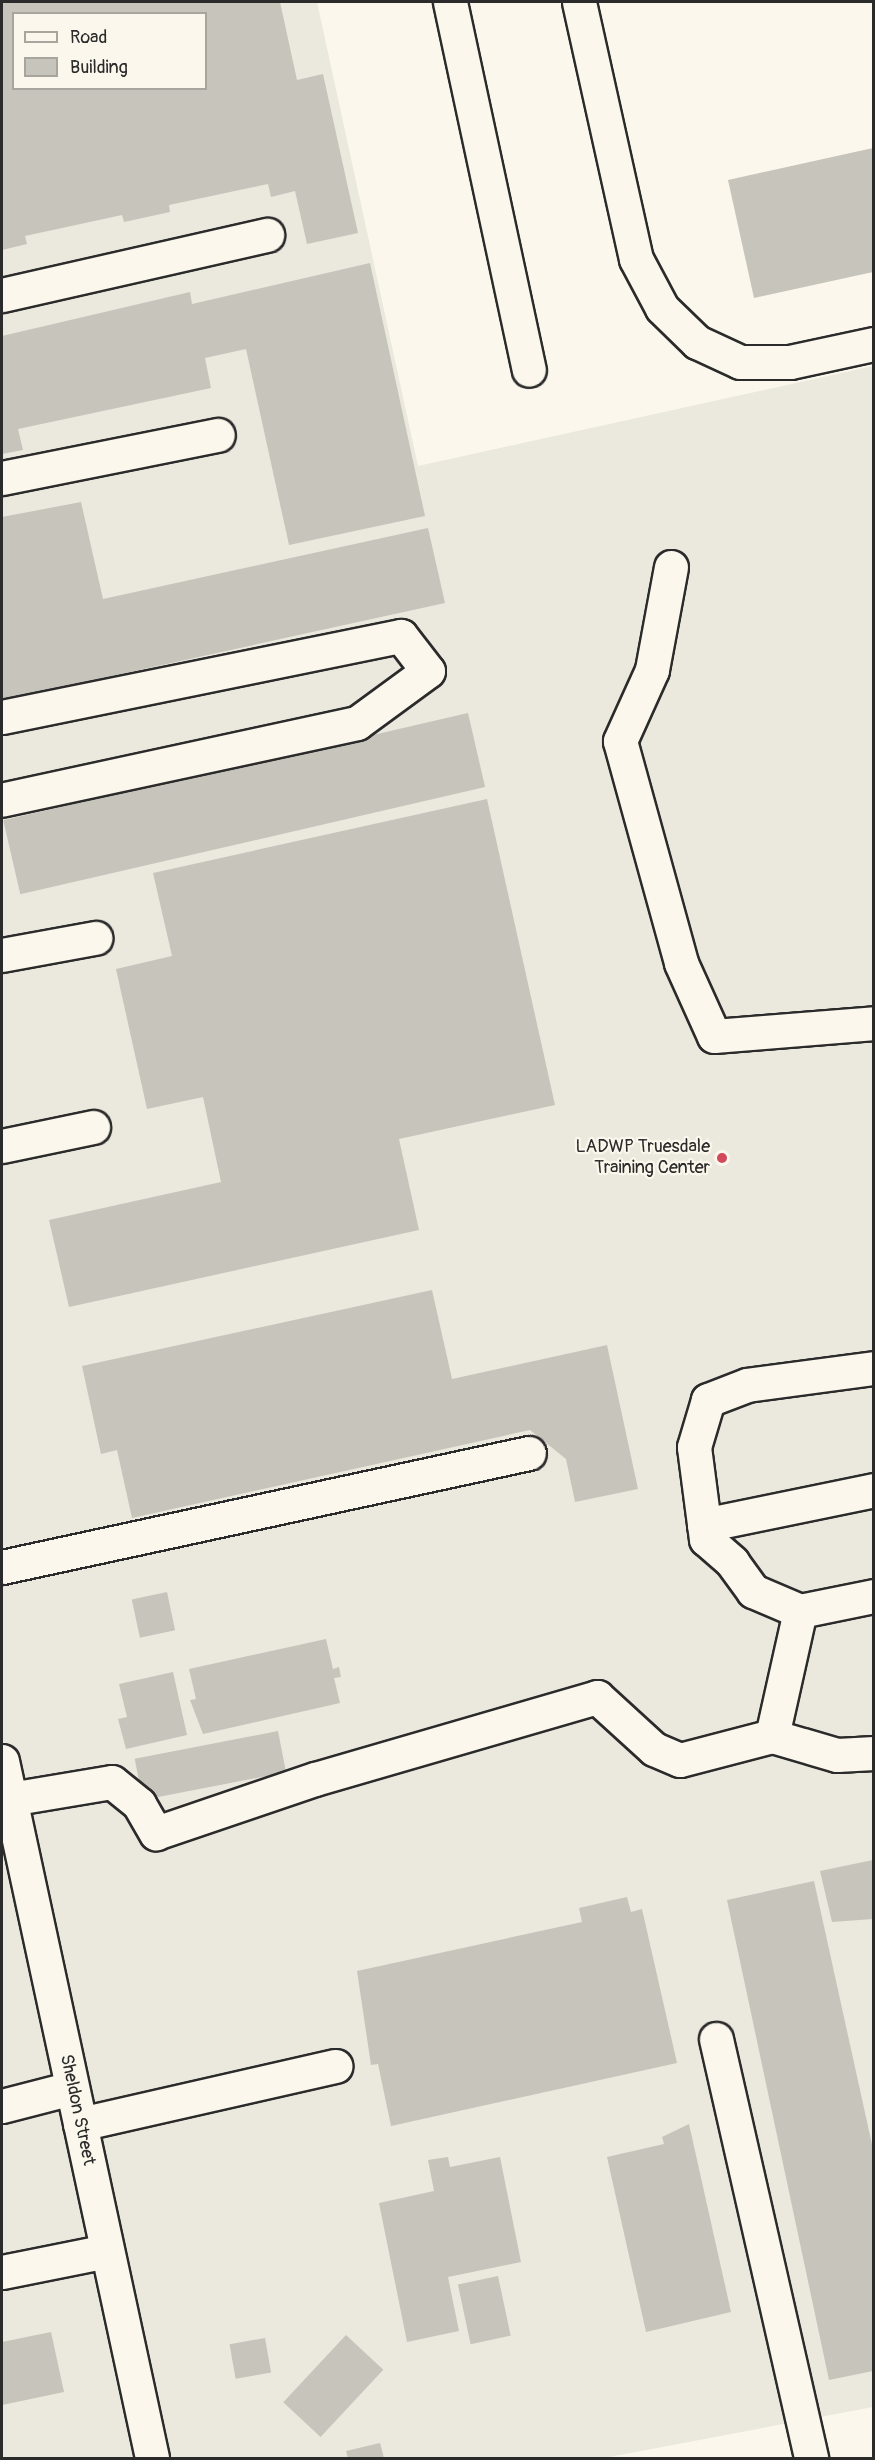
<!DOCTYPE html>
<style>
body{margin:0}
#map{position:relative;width:875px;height:2460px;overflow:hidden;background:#fbf7ec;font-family:Pangolin,sans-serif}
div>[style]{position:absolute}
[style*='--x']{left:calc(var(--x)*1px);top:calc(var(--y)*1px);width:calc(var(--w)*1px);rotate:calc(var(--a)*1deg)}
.built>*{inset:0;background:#ebe8de}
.building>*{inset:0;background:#c7c4bc;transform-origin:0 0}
.roads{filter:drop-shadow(2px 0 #2b2b2b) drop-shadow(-2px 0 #2b2b2b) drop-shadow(0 2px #2b2b2b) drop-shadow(0 -2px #2b2b2b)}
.minor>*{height:33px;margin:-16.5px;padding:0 16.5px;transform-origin:16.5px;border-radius:16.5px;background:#fbf7ec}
.major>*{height:33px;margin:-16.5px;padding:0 16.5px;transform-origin:16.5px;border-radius:16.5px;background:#fbf7ec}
.dots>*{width:16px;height:16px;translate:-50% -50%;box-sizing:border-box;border:3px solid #fbf7ec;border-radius:50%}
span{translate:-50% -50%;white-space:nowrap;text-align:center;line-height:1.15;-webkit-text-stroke:4.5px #fbf7ec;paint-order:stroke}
.poi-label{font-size:18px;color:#2b2b2b}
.right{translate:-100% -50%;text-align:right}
.street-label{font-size:18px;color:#2b2b2b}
.frame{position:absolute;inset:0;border:3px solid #2b2b2b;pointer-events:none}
.legend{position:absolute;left:12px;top:12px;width:195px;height:78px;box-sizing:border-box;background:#fbf7ec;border:2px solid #a8a59f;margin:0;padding:8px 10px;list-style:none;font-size:18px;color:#2b2b2b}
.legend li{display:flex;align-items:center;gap:12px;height:30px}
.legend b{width:30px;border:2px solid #a8a59f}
</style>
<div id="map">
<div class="built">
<i style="clip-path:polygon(evenodd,2px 2px,317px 2px,418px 466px,873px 366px,873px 2407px,604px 2458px,2px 2458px,2px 2px,14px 14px,206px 14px,206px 88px,14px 88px,14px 14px)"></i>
</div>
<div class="building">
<i style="clip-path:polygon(evenodd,2px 2px,280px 2px,297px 80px,323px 74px,358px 233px,307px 244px,295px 191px,271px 197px,268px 184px,169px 205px,170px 212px,124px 222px,122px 215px,25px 236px,27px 244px,2px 250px,2px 2px,14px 14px,206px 14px,206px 88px,14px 88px,14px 14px)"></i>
<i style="clip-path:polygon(873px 148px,873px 272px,754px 298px,728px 180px)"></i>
<i style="clip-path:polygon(370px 263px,425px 516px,289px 545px,246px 349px,205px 358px,211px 388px,18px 429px,23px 450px,2px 454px,2px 336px,190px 292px,192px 304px)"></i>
<i style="clip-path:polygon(81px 502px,103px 599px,428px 528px,445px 603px,2px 700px,2px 517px)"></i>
<i style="left:468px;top:713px;width:76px;height:477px;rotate:77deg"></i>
<i style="clip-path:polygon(487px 799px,555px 1105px,399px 1139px,419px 1230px,69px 1307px,49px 1220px,221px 1182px,203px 1097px,147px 1109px,116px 969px,172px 956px,153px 873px)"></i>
<i style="clip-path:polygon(432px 1290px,452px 1379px,607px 1345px,638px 1489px,575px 1502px,566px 1459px,530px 1430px,132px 1518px,117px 1450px,101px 1454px,82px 1366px)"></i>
<i style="left:167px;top:1592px;width:39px;height:36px;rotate:78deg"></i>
<i style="clip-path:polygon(326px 1639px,333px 1669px,339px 1667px,341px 1677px,334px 1678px,340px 1703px,203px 1734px,190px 1700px,196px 1699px,189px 1669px)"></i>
<i style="clip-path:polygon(173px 1672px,187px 1735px,126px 1749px,118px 1719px,127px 1717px,119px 1684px)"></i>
<i style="left:278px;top:1731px;width:42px;height:146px;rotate:79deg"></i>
<i style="clip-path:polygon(873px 1860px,873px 1919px,832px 1922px,820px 1871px)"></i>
<i style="clip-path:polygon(814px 1881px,873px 2149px,873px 2371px,829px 2380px,727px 1900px)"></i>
<i style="clip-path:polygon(627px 1897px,631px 1912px,642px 1909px,677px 2063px,391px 2126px,378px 2064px,371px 2065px,357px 1971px,582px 1922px,579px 1908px)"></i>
<i style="clip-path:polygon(689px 2124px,731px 2312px,646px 2332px,607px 2157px,664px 2144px,662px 2137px)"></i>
<i style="clip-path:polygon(448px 2157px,450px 2167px,500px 2157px,521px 2262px,448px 2277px,459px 2331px,407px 2342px,379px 2203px,434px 2191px,428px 2160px)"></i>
<i style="left:498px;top:2276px;width:61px;height:41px;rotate:78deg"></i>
<i style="clip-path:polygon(51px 2332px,64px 2392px,2px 2405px,2px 2342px)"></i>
<i style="left:346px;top:2335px;width:51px;height:92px;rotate:43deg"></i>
<i style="left:265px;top:2338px;width:35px;height:36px;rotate:80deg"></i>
<i style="clip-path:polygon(380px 2443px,384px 2458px,348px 2458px,346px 2451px)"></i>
</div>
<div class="roads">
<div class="minor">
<i style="--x:450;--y:2;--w:376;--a:77.9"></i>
<i style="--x:579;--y:2;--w:263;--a:77.5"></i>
<i style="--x:636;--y:259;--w:55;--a:62"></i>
<i style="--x:662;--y:308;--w:49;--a:44.2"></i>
<i style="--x:697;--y:342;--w:47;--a:24.9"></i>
<i style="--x:740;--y:362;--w:50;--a:0"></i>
<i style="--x:790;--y:362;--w:86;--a:-12.1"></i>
<i style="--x:2;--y:295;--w:272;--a:-12.8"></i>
<i style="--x:2;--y:478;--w:220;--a:-11.3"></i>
<i style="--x:671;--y:567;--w:105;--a:100.5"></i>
<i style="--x:652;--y:670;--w:78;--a:114.3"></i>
<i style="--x:620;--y:741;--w:230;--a:74.6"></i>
<i style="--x:681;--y:963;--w:80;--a:65.7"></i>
<i style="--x:714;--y:1036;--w:161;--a:-4.6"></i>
<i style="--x:2;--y:717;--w:407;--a:-11.5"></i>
<i style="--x:401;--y:636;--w:44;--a:52.4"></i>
<i style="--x:428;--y:671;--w:88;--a:143.8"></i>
<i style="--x:357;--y:723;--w:363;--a:167.8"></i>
<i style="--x:2;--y:955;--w:95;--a:-10.4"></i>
<i style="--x:2;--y:1146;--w:93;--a:-11.8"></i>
<i style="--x:874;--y:1368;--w:128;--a:172.4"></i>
<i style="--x:747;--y:1385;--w:42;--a:159"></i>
<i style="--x:708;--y:1400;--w:49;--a:106.6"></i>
<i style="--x:694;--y:1447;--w:93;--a:82.6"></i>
<i style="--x:706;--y:1539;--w:35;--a:41"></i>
<i style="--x:732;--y:1562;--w:36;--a:54"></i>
<i style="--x:753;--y:1591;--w:51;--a:23.1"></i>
<i style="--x:800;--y:1611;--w:76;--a:-11.5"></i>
<i style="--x:704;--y:1525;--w:174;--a:-11.6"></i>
<i style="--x:2;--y:1567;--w:539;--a:-12.21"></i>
<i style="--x:772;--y:1736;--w:128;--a:-77.4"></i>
<i style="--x:10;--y:1799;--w:103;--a:-9.5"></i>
<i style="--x:112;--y:1782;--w:35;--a:39"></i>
<i style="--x:139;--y:1804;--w:34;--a:60"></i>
<i style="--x:156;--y:1833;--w:168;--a:-18.8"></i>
<i style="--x:315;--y:1779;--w:294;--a:-16.2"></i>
<i style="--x:597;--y:1697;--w:77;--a:42.4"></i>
<i style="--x:654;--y:1749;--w:28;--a:23"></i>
<i style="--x:680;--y:1760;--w:95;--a:-14.6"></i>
<i style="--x:772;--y:1736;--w:68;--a:16.3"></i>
<i style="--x:837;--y:1755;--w:37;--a:-3"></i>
<i style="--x:716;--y:2039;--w:430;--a:77.2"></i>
<i style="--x:2;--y:2106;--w:72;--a:-14.4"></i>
<i style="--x:80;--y:2124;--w:262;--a:-12.8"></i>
<i style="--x:2;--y:2272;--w:107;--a:-11.3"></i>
</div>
<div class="major">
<i style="--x:2;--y:1761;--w:713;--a:77.85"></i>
</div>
</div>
<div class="dots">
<i style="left:722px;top:1158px;background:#d1495b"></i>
</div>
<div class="poi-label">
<span class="right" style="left:710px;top:1158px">LADWP Truesdale<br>Training Center</span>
</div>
<div class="street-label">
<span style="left:77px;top:2110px;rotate:78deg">Sheldon Street</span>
</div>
<div class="frame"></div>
<ul class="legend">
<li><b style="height:8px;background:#fbf7ec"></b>Road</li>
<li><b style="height:16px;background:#c7c4bc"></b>Building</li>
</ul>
</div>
